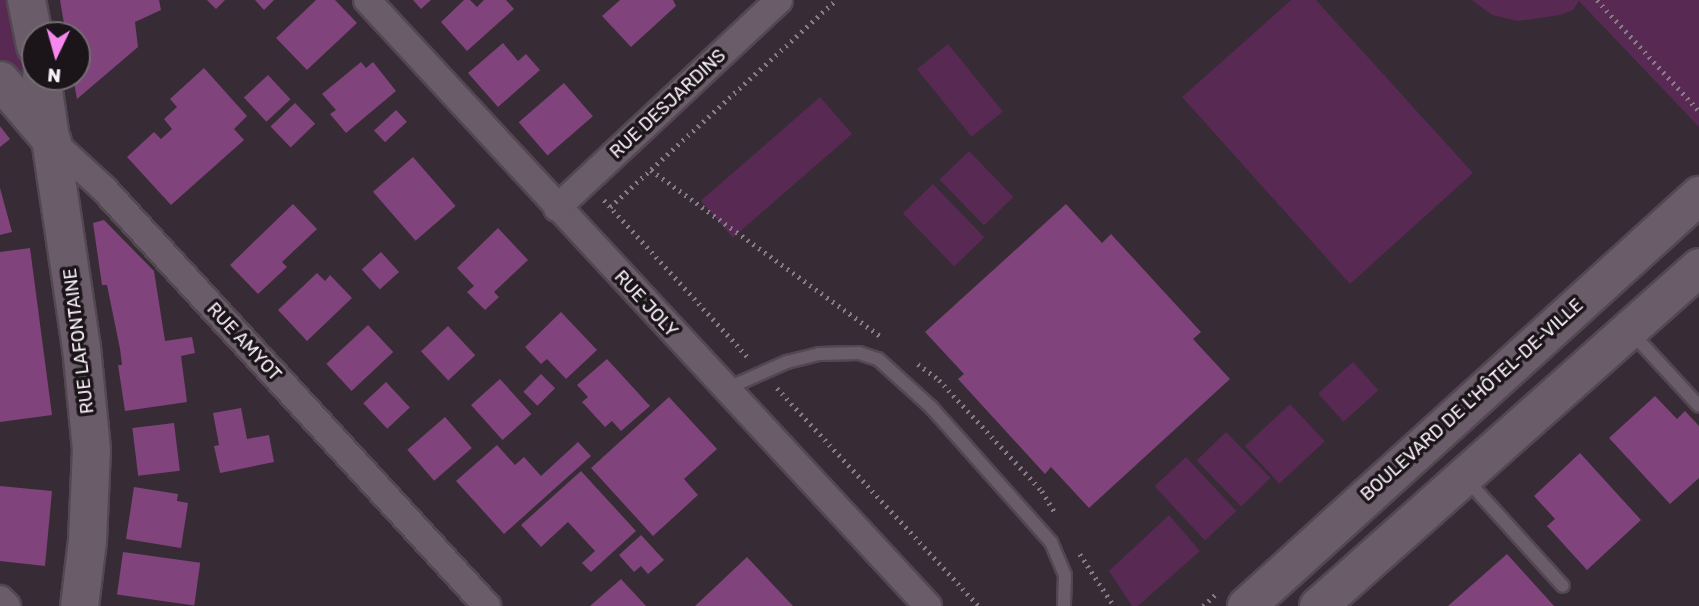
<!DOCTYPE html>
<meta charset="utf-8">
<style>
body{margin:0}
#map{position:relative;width:1699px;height:606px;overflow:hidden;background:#372b35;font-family:Rubik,sans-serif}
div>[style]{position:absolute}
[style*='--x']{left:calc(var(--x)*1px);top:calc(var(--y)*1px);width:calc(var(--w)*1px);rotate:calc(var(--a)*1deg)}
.green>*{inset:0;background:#572953;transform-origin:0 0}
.building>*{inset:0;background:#80437b;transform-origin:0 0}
.path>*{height:4.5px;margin-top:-2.25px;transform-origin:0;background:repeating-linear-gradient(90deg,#867c85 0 2px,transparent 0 7px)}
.roads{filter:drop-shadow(2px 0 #534852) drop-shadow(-2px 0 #534852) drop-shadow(0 2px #534852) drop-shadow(0 -2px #534852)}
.lane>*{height:12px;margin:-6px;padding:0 6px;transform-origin:6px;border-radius:6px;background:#6a5c68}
.street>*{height:26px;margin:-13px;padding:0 13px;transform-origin:13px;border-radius:13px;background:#6a5c68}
.secondary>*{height:37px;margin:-18.5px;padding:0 18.5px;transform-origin:18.5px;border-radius:18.5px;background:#6a5c68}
span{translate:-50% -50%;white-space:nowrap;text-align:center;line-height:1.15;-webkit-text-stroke:7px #1b151a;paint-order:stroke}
.street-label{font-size:18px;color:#f9f1f8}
.north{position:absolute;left:21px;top:21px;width:70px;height:70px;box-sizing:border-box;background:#1b151a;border:2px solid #746d73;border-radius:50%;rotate:185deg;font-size:19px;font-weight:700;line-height:28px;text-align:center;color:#f9f1f8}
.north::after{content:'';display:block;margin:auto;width:24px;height:32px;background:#f688ed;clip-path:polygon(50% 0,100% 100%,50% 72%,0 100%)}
</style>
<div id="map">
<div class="green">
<i style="clip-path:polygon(0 0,18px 0,34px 86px,24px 88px,0 59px)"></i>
<i style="clip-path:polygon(1291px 0,1316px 0,1473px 173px,1350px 284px,1182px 97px)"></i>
<i style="clip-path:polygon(1472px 0,1699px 0,1699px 127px,1579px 1px,1573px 10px,1560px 15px,1518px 21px,1492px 15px)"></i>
<i style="left:948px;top:44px;width:87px;height:40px;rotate:51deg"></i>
<i style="left:820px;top:97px;width:49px;height:158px;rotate:49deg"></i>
<i style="left:969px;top:151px;width:64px;height:41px;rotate:46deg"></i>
<i style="left:933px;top:184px;width:74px;height:42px;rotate:46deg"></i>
<i style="left:1353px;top:362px;width:38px;height:47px;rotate:48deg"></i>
<i style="left:1290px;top:404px;width:51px;height:62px;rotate:47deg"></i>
<i style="left:1226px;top:432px;width:64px;height:41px;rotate:46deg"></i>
<i style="left:1186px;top:457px;width:74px;height:43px;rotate:47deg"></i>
<i style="clip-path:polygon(1169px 515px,1200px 551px,1138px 606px,1132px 606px,1109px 571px)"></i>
</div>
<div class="building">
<i style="clip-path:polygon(60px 0,159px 0,161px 10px,135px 22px,138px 47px,77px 99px,73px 77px,77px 77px,77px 35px,66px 35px)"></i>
<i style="clip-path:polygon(207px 0,225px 0,216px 9px)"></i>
<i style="clip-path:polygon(255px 0,274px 0,264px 10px)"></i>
<i style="clip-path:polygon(316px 0,335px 0,357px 23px,307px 70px,276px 38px)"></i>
<i style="clip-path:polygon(413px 0,431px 0,421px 9px)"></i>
<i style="clip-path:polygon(464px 0,470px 0,477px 7px,484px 0,506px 0,514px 9px,467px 51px,441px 22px)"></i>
<i style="clip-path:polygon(620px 0,673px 0,676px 6px,631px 47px,602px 16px)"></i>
<i style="clip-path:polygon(503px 43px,518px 61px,526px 54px,540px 70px,498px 107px,468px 73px)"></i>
<i style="clip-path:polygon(361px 62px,366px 68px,373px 62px,396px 91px,346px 133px,330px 114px,336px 110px,322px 94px)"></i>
<i style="clip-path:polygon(204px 68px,247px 116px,234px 129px,244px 140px,171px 205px,127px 157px,154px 132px,161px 139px,172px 129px,164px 119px,177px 107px,170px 99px)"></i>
<i style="left:268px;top:75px;width:33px;height:33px;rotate:47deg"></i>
<i style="left:564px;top:83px;width:44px;height:60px;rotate:49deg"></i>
<i style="left:295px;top:103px;width:29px;height:34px;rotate:46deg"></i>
<i style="left:396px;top:110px;width:16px;height:30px;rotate:47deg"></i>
<i style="clip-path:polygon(0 126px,10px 139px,0 147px)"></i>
<i style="left:413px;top:157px;width:65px;height:53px;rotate:49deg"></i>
<i style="clip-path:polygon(0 188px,12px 232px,0 235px)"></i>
<i style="clip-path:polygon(293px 204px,317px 229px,282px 262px,287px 267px,258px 294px,230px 265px)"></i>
<i style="clip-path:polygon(1066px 204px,1102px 243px,1111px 234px,1201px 332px,1193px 339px,1230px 379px,1089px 508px,1051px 467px,1045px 474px,958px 379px,964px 374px,925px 332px)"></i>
<i style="clip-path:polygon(104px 220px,154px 271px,165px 341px,192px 337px,195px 353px,181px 356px,187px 402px,125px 411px,118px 365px,122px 365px,120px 349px,107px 285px,102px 285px,93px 223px)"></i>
<i style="clip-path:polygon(498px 228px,528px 260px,494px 292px,499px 297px,485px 310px,467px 292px,474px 286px,457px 268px)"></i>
<i style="clip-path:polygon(30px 248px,52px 415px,0 422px,0 252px)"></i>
<i style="left:381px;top:252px;width:27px;height:26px;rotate:48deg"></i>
<i style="clip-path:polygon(317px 273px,325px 281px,330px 275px,352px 298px,307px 341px,278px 310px)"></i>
<i style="clip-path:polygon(561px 312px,597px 350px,566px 379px,547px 359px,541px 364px,525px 347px)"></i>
<i style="left:368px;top:325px;width:37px;height:57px;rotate:47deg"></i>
<i style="left:448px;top:326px;width:40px;height:37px;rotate:47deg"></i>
<i style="clip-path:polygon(607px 359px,650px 406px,621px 431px,612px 421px,605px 427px,582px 402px,588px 397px,577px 385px)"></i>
<i style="left:541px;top:374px;width:20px;height:25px;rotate:45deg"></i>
<i style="left:500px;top:379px;width:47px;height:39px;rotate:48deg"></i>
<i style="left:386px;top:382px;width:35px;height:31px;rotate:47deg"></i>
<i style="clip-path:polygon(1655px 396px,1677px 419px,1685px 411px,1699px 426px,1699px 478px,1670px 504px,1609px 438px)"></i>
<i style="clip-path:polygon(669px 397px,717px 449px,684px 479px,698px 495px,653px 536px,591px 468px)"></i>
<i style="clip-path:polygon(241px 408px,247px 439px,269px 435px,274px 462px,220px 473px,214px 446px,219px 445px,213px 413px)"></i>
<i style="left:445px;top:417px;width:41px;height:50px;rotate:49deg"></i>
<i style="left:174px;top:423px;width:48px;height:42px;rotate:83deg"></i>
<i style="clip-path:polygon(578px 442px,591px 456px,504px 534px,456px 481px,497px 445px,515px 465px,524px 457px,541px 476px)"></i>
<i style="clip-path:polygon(1580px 453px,1641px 520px,1587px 570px,1547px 526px,1555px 519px,1534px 496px)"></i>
<i style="clip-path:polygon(581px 471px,636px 531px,591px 572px,582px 563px,595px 551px,568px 522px,541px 547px,521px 525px)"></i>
<i style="clip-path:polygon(0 486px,52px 491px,45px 566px,0 561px)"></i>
<i style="clip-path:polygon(134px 487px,178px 494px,177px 501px,188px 503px,181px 548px,126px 539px)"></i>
<i style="clip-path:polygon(641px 535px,664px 560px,648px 574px,641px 566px,634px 572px,619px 555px)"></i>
<i style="left:123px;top:552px;width:78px;height:43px;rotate:8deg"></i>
<i style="clip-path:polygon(1507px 554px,1554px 606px,1448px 606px)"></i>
<i style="clip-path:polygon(747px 557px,793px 606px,695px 606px)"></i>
<i style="clip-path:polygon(621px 579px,646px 606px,590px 606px)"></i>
</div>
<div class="path">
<i style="--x:1597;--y:0;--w:151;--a:47.4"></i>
<i style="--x:651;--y:170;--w:283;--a:35.9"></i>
<i style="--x:604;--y:200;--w:214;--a:47.5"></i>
<i style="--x:610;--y:207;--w:306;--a:-42.5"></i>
<i style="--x:918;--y:364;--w:26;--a:37"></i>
<i style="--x:939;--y:380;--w:151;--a:47.1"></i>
<i style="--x:1042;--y:491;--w:27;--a:59"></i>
<i style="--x:777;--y:388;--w:297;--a:47.2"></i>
<i style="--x:1080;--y:554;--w:62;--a:56.8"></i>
<i style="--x:1203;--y:606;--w:16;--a:-43"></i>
</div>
<div class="roads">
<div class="lane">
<i style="--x:1631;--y:332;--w:100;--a:47.4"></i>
<i style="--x:726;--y:389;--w:67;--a:-23.9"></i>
<i style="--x:787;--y:362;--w:33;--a:-14"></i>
<i style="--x:819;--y:354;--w:40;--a:-1.4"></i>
<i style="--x:859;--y:353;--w:20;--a:18"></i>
<i style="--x:878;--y:359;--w:72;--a:42.2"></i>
<i style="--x:931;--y:407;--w:181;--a:48.4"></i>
<i style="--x:1051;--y:542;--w:36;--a:67"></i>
<i style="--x:1065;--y:575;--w:31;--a:92"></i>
<i style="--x:1466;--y:479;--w:144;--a:47.8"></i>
</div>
<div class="street">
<i style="--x:367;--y:0;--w:826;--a:47.21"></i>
<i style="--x:53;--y:142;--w:68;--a:42.6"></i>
<i style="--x:103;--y:188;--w:568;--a:47.43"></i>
<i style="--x:557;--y:208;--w:304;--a:-43.1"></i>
<i style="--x:0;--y:599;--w:10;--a:45"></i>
</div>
<div class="secondary">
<i style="--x:26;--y:0;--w:46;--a:78.7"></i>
<i style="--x:41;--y:77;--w:273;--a:81.6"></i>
<i style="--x:81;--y:347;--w:102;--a:84.4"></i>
<i style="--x:91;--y:449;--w:91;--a:92.5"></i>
<i style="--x:87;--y:540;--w:66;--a:96.9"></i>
<i style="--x:0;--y:80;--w:80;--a:49.6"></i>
<i style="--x:1246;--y:606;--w:612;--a:-42.22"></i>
<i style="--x:1318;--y:606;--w:510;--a:-41.66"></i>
</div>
</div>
<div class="street-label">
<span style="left:668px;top:104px;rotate:-43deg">RUE DESJARDINS</span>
<span style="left:646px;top:304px;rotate:47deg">RUE JOLY</span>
<span style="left:79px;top:341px;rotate:-97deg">RUE LAFONTAINE</span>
<span style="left:244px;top:342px;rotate:47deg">RUE AMYOT</span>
<span style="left:1472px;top:400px;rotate:-42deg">BOULEVARD DE L'HÔTEL-DE-VILLE</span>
</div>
<div class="north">N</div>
</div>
